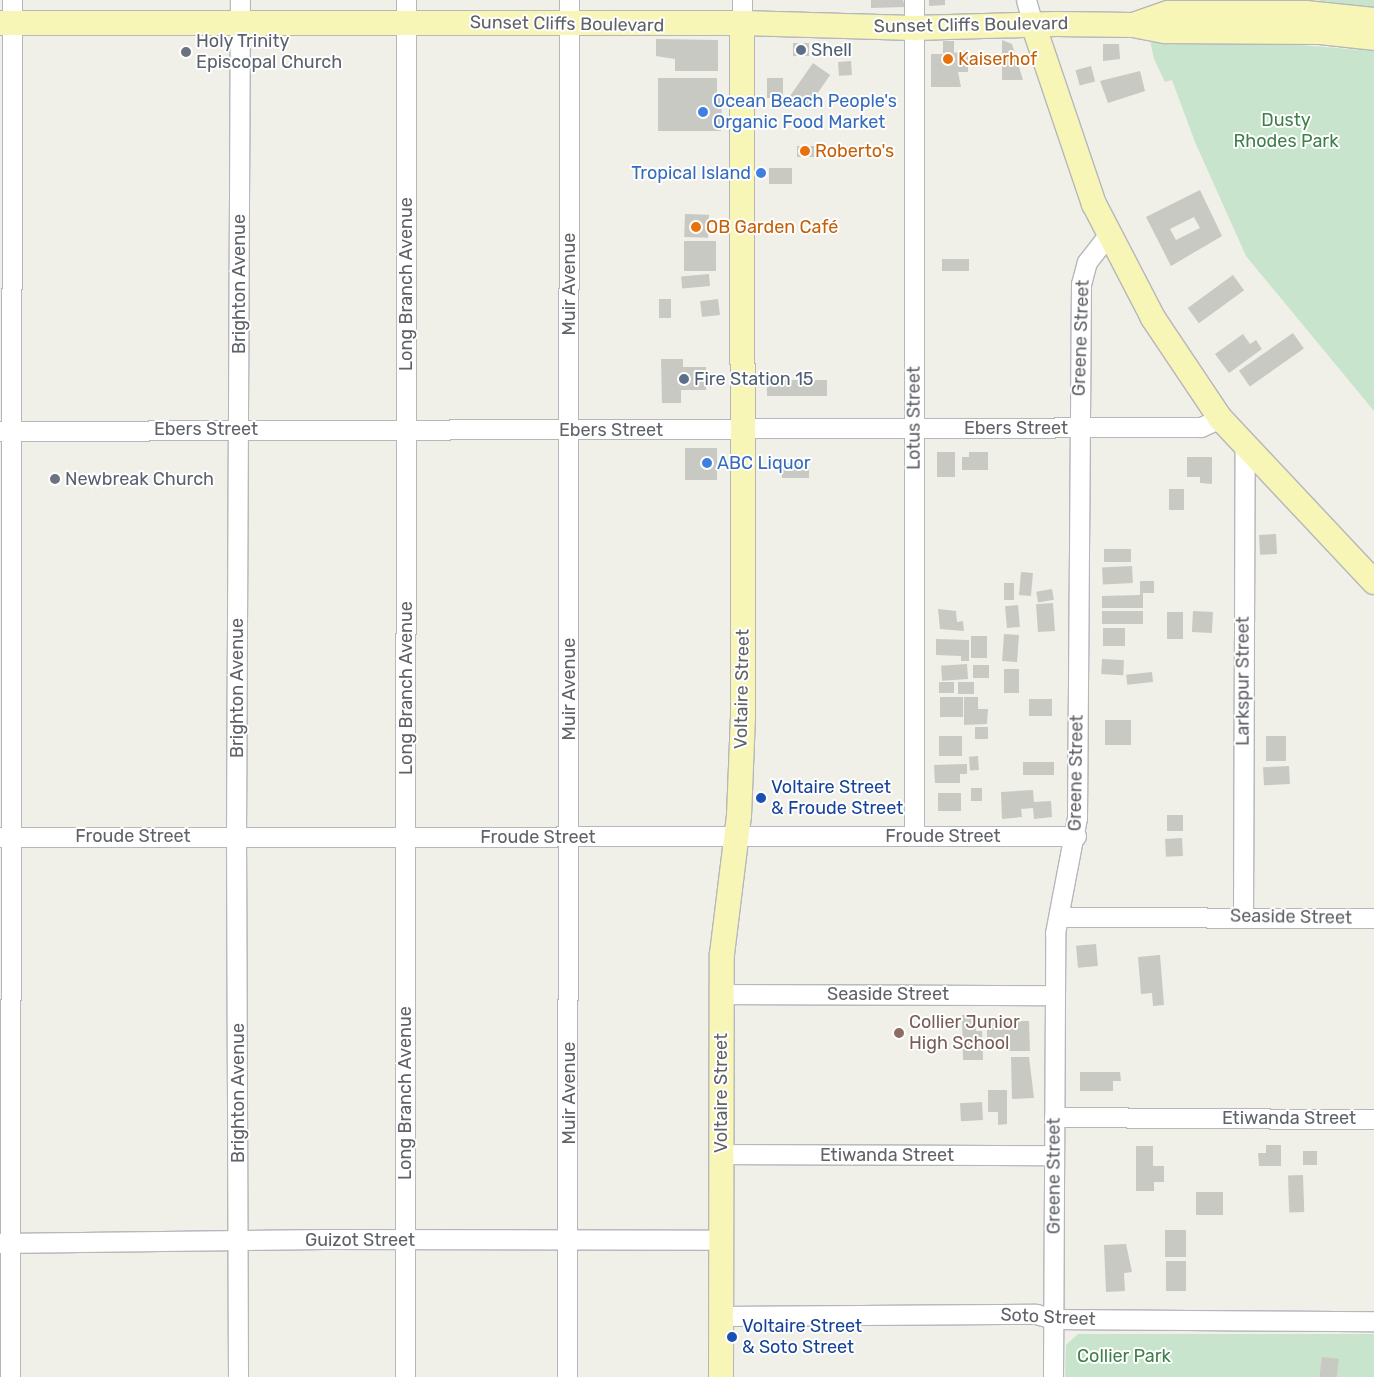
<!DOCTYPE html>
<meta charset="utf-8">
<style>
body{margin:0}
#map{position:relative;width:1374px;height:1377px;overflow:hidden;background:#f0efe8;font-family:Rubik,sans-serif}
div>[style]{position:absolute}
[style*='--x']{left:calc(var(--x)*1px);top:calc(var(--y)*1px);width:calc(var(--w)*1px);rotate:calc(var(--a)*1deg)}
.green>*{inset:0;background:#c8e4cc}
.building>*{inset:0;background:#c8c9c3;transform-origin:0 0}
.roads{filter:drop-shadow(1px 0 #b5b7bb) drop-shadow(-1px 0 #b5b7bb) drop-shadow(0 1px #b5b7bb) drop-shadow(0 -1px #b5b7bb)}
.minor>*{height:19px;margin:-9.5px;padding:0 9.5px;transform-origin:9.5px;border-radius:9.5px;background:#fff}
.major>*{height:24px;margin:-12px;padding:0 12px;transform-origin:12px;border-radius:12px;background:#f7f6b6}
.dots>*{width:14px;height:14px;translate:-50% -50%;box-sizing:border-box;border:2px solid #fff;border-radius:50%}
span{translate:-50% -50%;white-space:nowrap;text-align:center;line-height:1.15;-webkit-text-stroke:4px #fff;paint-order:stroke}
.street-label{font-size:18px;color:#5f6267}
.worship-label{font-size:18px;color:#5b616d}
.left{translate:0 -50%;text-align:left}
.service-label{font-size:18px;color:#4e5e75}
.food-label{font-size:18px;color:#c56008}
.shop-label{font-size:18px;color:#366cbe}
.right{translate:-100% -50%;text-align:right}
.park-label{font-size:18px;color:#3e7f4a}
.transit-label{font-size:18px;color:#164399}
.education-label{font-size:18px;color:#785e54}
</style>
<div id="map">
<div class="green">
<i style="clip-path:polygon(1315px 0,1374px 0,1374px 8px)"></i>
<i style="clip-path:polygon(1150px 40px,1265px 42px,1374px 51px,1374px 411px,1246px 256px,1195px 142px,1172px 80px,1165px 82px,1154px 59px)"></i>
<i style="clip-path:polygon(1078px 1334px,1374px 1334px,1374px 1377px,1065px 1377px,1066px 1345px)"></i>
</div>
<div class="building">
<i style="clip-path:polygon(871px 0,903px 0,905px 7px,871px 8px)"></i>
<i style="clip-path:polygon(929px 0,945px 0,945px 5px,929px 6px)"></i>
<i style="clip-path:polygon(656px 39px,718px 40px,718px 71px,675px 71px,675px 59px,656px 56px)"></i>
<i style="clip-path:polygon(1002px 40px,1012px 44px,1023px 80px,1002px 80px)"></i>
<i style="clip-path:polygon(943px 41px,954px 41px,954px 53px,968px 50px,968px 72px,958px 72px,961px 87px,931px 87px,931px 54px,943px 54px)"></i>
<i style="left:793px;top:43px;width:16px;height:13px"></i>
<i style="clip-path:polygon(1103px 44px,1119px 44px,1120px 59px,1103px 61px)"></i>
<i style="left:851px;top:61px;width:14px;height:13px;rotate:86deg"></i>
<i style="left:813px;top:63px;width:21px;height:42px;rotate:35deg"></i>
<i style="left:1091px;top:66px;width:16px;height:16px;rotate:75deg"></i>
<i style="clip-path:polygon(1140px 71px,1145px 91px,1108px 103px,1100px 81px)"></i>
<i style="clip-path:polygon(658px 78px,717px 78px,717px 93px,722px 93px,721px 131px,658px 131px)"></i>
<i style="left:767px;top:78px;width:16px;height:20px"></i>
<i style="left:797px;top:146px;width:17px;height:11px"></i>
<i style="left:769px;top:168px;width:23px;height:16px"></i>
<i style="clip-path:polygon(evenodd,1200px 190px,1222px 236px,1171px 266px,1146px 217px,1200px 190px,1194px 217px,1200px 228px,1176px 240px,1170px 229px,1194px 217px)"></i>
<i style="left:685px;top:214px;width:24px;height:23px;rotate:2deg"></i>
<i style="left:684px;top:241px;width:32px;height:30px"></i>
<i style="left:942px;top:259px;width:27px;height:12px"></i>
<i style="left:709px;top:274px;width:12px;height:28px;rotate:85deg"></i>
<i style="left:1233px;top:275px;width:19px;height:56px;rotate:54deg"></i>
<i style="left:671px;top:299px;width:19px;height:12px;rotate:90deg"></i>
<i style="left:718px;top:299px;width:16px;height:18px;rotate:83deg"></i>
<i style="left:1293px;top:333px;width:19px;height:66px;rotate:55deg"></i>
<i style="clip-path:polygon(1243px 334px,1250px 344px,1256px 340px,1262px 349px,1229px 373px,1215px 354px)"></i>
<i style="clip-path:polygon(661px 359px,683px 359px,683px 367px,706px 367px,706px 390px,681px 390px,681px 403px,662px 403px)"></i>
<i style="left:827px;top:380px;width:16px;height:60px;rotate:90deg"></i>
<i style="left:685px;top:448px;width:32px;height:32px"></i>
<i style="left:937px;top:452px;width:18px;height:25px"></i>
<i style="clip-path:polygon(969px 452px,988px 452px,988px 470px,962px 470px,962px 457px,969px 457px)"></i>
<i style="clip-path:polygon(1187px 457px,1212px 457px,1212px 484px,1200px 483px,1200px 477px,1187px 477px)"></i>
<i style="left:782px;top:463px;width:27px;height:15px"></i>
<i style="left:1169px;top:489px;width:15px;height:21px"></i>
<i style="left:1276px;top:534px;width:20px;height:17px;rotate:87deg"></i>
<i style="left:1104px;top:549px;width:27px;height:13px"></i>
<i style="left:1132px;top:566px;width:17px;height:30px;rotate:87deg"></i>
<i style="left:1021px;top:572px;width:12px;height:23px;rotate:5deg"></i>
<i style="clip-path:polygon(1140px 581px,1154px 581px,1154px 593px,1143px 593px,1143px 608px,1102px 608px,1102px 596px,1140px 595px)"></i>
<i style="left:1004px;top:583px;width:10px;height:17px"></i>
<i style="left:1052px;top:589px;width:11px;height:16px;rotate:80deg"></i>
<i style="left:1053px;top:603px;width:28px;height:17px;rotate:86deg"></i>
<i style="left:1018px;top:605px;width:22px;height:13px;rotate:85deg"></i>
<i style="clip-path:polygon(938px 609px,956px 611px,957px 622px,963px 621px,964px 631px,940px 629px)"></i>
<i style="left:1102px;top:611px;width:41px;height:13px"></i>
<i style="left:1193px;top:611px;width:20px;height:21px;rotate:3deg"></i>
<i style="left:1167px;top:612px;width:16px;height:27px"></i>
<i style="left:1103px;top:628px;width:22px;height:18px"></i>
<i style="left:1004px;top:634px;width:15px;height:27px;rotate:4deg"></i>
<i style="left:971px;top:636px;width:16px;height:22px"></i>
<i style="clip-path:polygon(936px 639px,969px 640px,969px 661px,961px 661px,961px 656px,936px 655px)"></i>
<i style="left:1102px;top:659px;width:22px;height:15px;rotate:3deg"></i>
<i style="left:967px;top:664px;width:15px;height:26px;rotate:86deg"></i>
<i style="left:973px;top:665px;width:16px;height:13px"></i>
<i style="left:1004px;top:669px;width:15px;height:24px"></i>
<i style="left:1152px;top:672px;width:10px;height:26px;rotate:84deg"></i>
<i style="left:954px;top:682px;width:11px;height:15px;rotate:90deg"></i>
<i style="left:974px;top:682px;width:12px;height:16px;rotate:90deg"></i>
<i style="left:940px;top:697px;width:23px;height:20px"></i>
<i style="clip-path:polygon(964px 697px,978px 697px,978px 709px,988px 709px,987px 724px,964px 725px)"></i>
<i style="left:1029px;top:699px;width:23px;height:17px"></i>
<i style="left:1105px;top:720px;width:26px;height:25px"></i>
<i style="left:975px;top:727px;width:13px;height:12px"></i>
<i style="left:939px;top:736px;width:23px;height:20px"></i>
<i style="left:1266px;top:736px;width:20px;height:25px"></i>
<i style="left:978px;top:756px;width:14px;height:9px;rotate:86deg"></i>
<i style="left:1054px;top:762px;width:13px;height:31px;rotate:90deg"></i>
<i style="clip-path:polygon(967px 764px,967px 774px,960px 774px,960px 783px,935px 783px,934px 765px)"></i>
<i style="left:1289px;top:766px;width:18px;height:26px;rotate:87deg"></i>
<i style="left:971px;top:788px;width:11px;height:13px"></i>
<i style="clip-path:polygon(1033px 790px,1034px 802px,1051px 801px,1052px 817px,1034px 819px,1033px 808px,1021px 809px,1022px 817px,1002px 819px,1001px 792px)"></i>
<i style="left:938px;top:793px;width:23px;height:18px"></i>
<i style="left:1183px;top:815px;width:16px;height:16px;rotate:90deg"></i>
<i style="left:1182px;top:838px;width:18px;height:17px;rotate:87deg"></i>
<i style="left:1096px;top:944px;width:22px;height:20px;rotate:85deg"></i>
<i style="clip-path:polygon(1160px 955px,1164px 1005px,1153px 1006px,1152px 993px,1141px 994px,1138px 957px)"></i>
<i style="clip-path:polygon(962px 1015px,975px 1015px,976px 1031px,982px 1031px,983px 1060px,963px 1060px)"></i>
<i style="clip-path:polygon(987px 1021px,1029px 1021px,1030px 1051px,1005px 1051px,1005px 1044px,987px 1044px)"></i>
<i style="clip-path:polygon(1011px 1057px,1029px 1057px,1034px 1098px,1012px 1099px)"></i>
<i style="clip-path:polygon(1080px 1072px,1120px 1072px,1121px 1081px,1113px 1081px,1113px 1091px,1080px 1091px)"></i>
<i style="clip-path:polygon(988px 1090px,1007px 1090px,1007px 1124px,998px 1125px,998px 1112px,988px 1112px)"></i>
<i style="left:982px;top:1102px;width:18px;height:22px;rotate:87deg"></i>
<i style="clip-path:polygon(1266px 1145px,1281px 1145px,1281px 1166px,1259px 1166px,1258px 1153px,1266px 1153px)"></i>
<i style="clip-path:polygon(1136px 1146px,1153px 1146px,1153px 1166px,1164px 1166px,1164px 1182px,1154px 1182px,1154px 1191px,1136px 1191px)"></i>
<i style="left:1303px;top:1151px;width:14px;height:14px"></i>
<i style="left:1303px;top:1175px;width:37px;height:15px;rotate:88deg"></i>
<i style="left:1196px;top:1192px;width:27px;height:23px"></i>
<i style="left:1165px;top:1230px;width:21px;height:27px"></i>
<i style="clip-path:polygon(1126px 1244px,1132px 1272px,1124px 1273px,1125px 1291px,1106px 1292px,1104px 1245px)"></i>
<i style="left:1166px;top:1261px;width:20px;height:30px"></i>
<i style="left:1322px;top:1357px;width:17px;height:20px;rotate:7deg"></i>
</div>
<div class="roads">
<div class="minor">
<i style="--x:742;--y:0;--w:23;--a:90"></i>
<i style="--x:1026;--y:0;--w:25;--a:74"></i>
<i style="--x:0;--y:431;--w:1201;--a:-0.19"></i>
<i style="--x:1201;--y:427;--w:21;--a:-25"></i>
<i style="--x:914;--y:836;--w:836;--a:-90"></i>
<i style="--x:0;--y:837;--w:1076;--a:-0.05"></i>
<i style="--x:1059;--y:917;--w:315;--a:0.2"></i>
<i style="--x:1243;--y:917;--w:471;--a:-89.8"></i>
<i style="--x:722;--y:994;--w:332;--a:0.2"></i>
<i style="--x:1054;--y:1117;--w:320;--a:0.4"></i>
<i style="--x:721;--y:1154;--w:333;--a:0.2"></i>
<i style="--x:0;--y:1243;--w:324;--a:-0.7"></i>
<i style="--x:324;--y:1239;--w:397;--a:0.1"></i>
<i style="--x:721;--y:1316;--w:315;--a:-0.4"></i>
<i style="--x:1036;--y:1314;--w:18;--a:16"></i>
<i style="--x:1053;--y:1319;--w:321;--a:0.4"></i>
<i style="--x:10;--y:1377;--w:1377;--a:-89.92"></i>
<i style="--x:238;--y:1377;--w:540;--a:-90.21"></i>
<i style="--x:236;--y:837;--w:837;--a:-89.73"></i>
<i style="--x:405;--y:1377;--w:1377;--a:-89.96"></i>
<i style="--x:567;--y:1377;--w:1377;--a:-89.92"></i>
<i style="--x:1053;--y:1377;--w:444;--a:-89.7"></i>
<i style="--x:1055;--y:933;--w:117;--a:-79.2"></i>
<i style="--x:1077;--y:818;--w:534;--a:-89.57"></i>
<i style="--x:1081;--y:284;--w:23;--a:-75"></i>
<i style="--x:1087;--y:262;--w:34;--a:-52"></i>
</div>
<div class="major">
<i style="--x:0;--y:23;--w:742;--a:0"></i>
<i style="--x:742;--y:23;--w:172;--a:1.7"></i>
<i style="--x:914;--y:28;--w:142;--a:-1.6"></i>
<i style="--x:1056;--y:24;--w:77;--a:0.7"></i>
<i style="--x:1133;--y:25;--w:33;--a:11"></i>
<i style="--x:1165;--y:31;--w:155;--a:0.4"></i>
<i style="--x:1320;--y:32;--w:54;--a:6.3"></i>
<i style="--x:1033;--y:24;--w:190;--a:71.3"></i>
<i style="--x:1094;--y:204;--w:128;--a:62.6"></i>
<i style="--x:1153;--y:318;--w:120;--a:56.2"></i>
<i style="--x:1220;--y:418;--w:225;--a:46.8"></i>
<i style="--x:1133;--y:25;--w:37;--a:-19"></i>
<i style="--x:1168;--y:13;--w:138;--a:0"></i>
<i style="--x:1306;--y:13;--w:68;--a:5.9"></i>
<i style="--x:721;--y:1377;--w:423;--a:-89.9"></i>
<i style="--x:722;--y:954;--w:139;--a:-83"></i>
<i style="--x:739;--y:816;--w:98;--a:-87.7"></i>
<i style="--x:743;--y:718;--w:695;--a:-90.08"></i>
</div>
</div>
<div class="dots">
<i style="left:801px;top:50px;background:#5c6f8a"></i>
<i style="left:186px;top:52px;background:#6b7280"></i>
<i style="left:948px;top:59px;background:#e8710a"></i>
<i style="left:703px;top:112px;background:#3f7fe0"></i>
<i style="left:805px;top:151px;background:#e8710a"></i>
<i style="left:761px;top:173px;background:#3f7fe0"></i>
<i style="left:696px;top:227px;background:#e8710a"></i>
<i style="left:684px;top:379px;background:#5c6f8a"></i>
<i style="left:707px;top:463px;background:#3f7fe0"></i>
<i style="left:55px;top:479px;background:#6b7280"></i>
<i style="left:761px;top:798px;background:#1a4fb4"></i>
<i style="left:899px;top:1033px;background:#8d6e63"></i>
<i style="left:732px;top:1337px;background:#1a4fb4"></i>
</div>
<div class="street-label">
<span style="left:567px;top:24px;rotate:1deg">Sunset Cliffs Boulevard</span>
<span style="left:971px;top:25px;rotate:-1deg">Sunset Cliffs Boulevard</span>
<span style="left:239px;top:284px;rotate:-90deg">Brighton Avenue</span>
<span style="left:406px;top:284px;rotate:-90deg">Long Branch Avenue</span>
<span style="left:569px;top:284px;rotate:-90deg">Muir Avenue</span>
<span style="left:1081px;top:338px;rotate:-88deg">Greene Street</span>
<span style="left:914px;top:418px;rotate:-90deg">Lotus Street</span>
<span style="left:1016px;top:428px">Ebers Street</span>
<span style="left:206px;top:429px">Ebers Street</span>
<span style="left:611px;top:430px">Ebers Street</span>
<span style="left:1243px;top:681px;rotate:-90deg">Larkspur Street</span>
<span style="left:237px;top:688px;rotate:-90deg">Brighton Avenue</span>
<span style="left:406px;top:688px;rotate:-90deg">Long Branch Avenue</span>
<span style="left:569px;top:689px;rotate:-90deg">Muir Avenue</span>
<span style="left:742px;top:689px;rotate:-89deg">Voltaire Street</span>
<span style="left:1076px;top:773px;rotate:-89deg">Greene Street</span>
<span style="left:133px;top:836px">Froude Street</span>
<span style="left:943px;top:836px">Froude Street</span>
<span style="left:538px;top:837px">Froude Street</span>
<span style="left:1291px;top:917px;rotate:1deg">Seaside Street</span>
<span style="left:888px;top:994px">Seaside Street</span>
<span style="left:238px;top:1093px;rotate:-90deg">Brighton Avenue</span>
<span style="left:405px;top:1093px;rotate:-90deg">Long Branch Avenue</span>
<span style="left:569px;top:1093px;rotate:-90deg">Muir Avenue</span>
<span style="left:721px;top:1093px;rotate:-90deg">Voltaire Street</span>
<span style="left:1289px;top:1118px">Etiwanda Street</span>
<span style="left:887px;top:1155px">Etiwanda Street</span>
<span style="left:1054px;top:1176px;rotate:-90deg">Greene Street</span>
<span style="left:360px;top:1240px">Guizot Street</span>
<span style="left:1048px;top:1317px;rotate:3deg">Soto Street</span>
</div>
<div class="worship-label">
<span class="left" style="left:196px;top:52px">Holy Trinity<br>Episcopal Church</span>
<span class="left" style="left:65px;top:479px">Newbreak Church</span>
</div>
<div class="service-label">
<span class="left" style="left:811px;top:50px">Shell</span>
<span class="left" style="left:694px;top:379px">Fire Station 15</span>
</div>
<div class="food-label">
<span class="left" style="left:958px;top:59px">Kaiserhof</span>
<span class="left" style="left:815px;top:151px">Roberto's</span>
<span class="left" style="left:706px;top:227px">OB Garden Café</span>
</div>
<div class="shop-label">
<span class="left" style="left:713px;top:112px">Ocean Beach People's<br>Organic Food Market</span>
<span class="right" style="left:751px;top:173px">Tropical Island</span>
<span class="left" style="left:717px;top:463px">ABC Liquor</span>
</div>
<div class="park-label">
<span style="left:1286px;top:131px">Dusty<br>Rhodes Park</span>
<span style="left:1124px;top:1356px">Collier Park</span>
</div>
<div class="transit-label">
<span class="left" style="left:771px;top:798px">Voltaire Street<br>&amp; Froude Street</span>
<span class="left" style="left:742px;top:1337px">Voltaire Street<br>&amp; Soto Street</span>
</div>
<div class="education-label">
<span class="left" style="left:909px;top:1033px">Collier Junior<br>High School</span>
</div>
</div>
